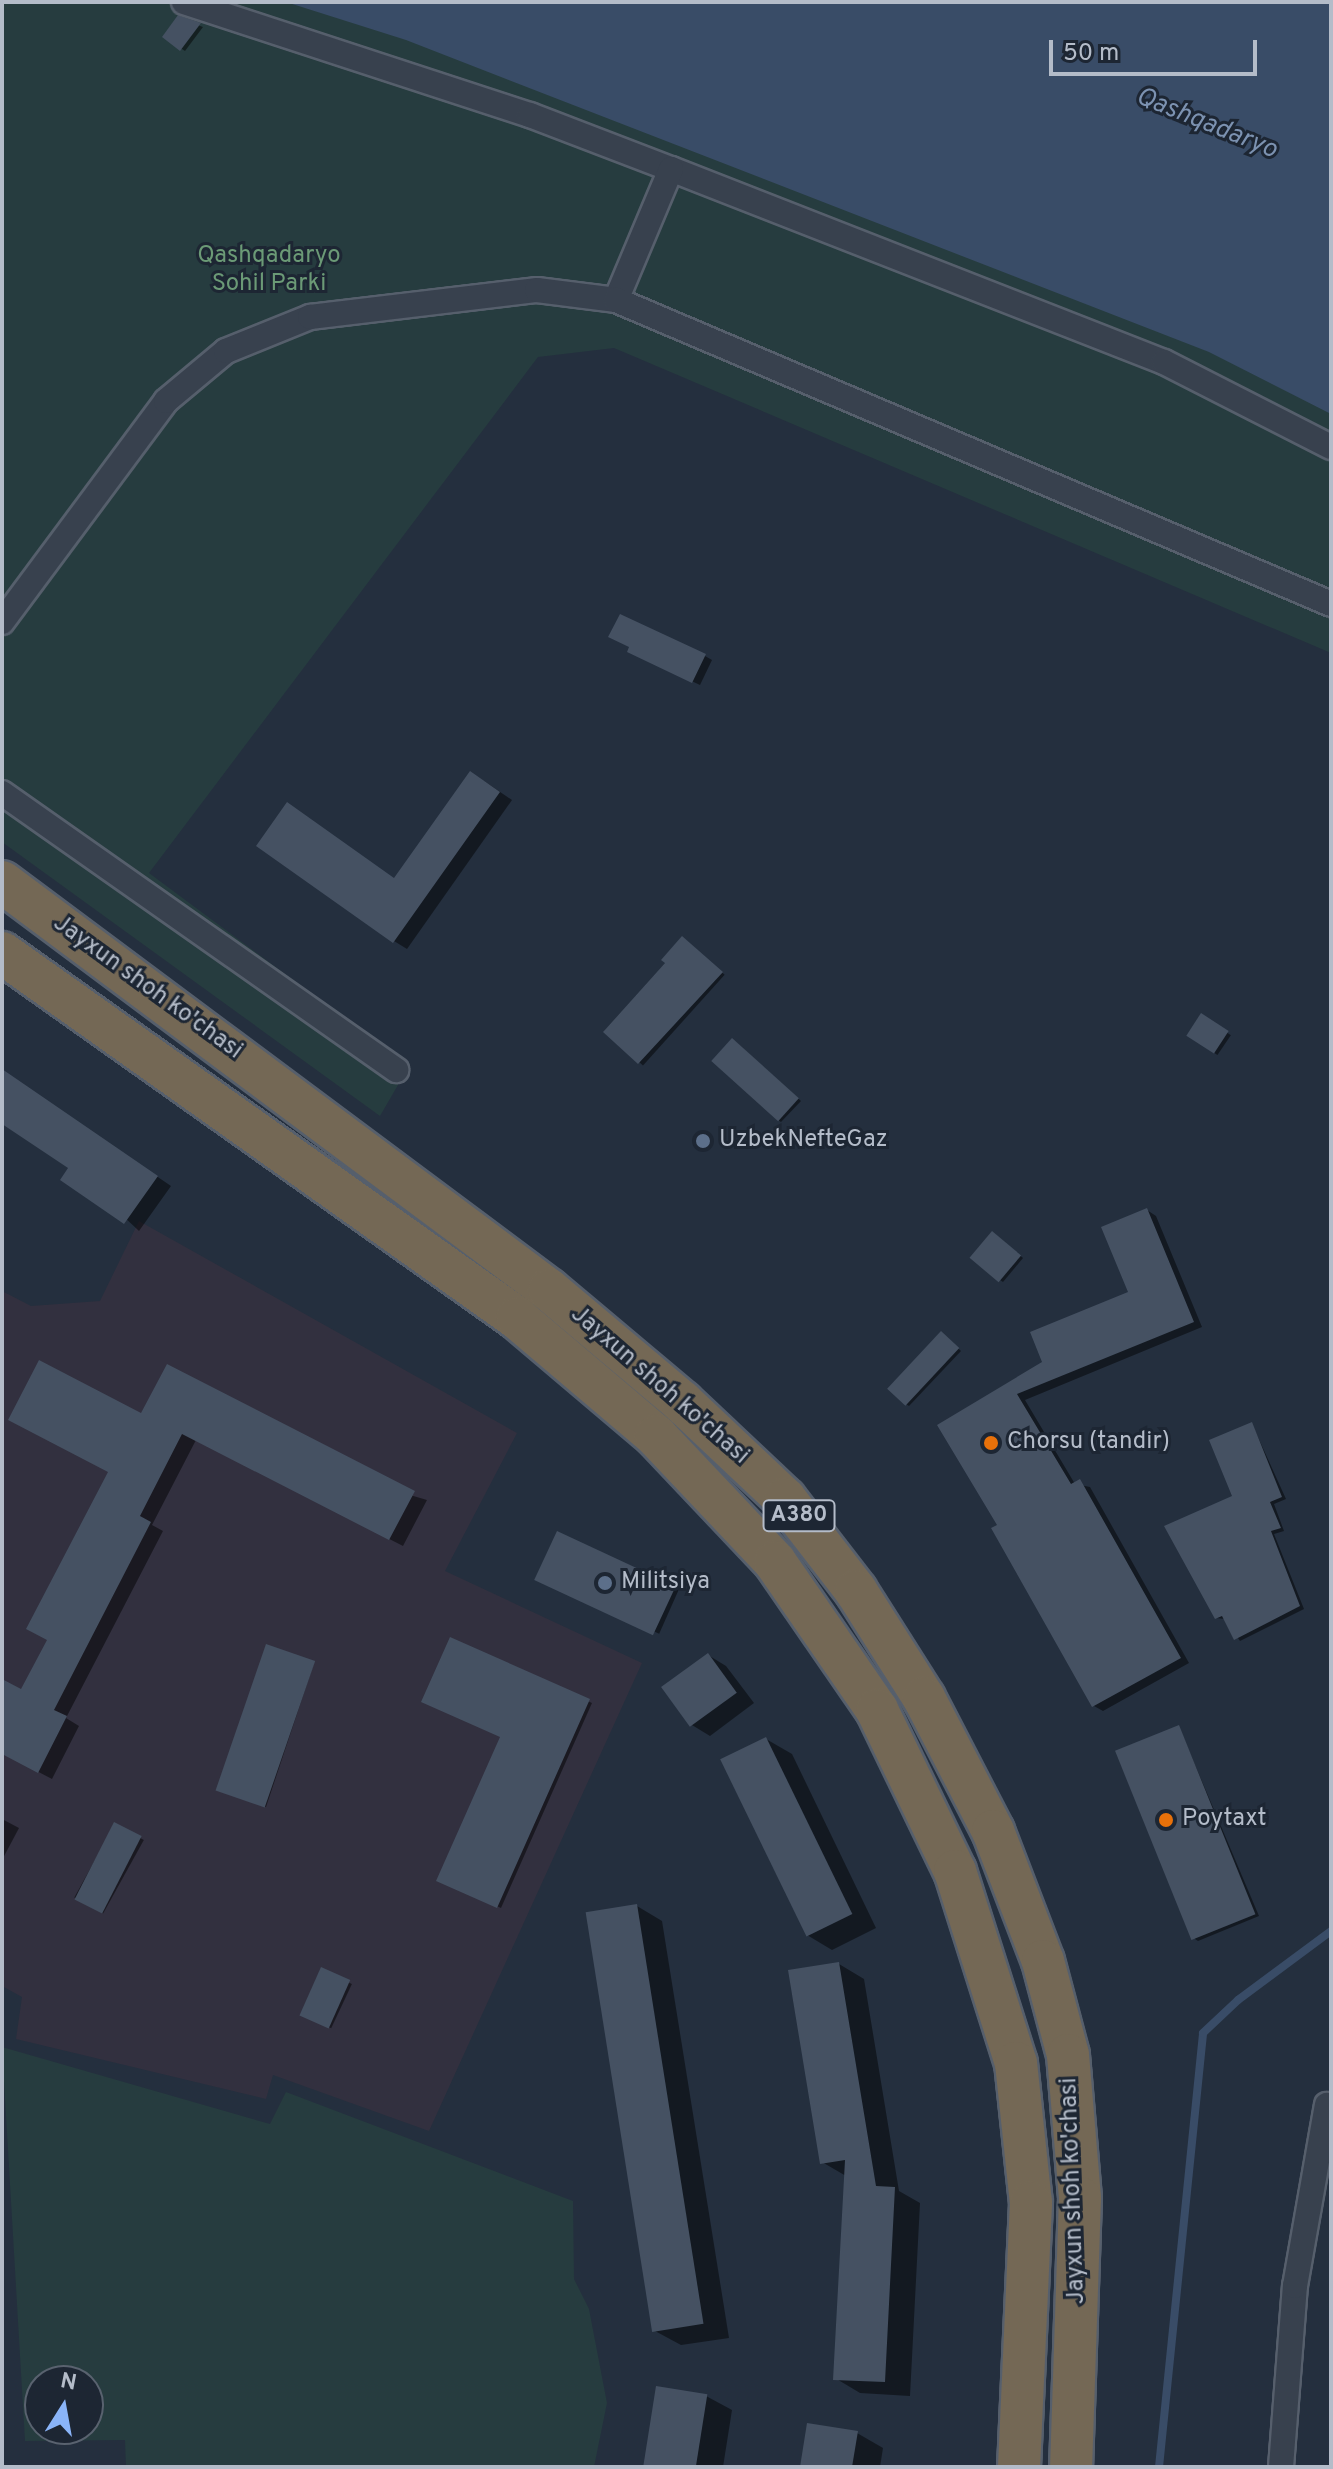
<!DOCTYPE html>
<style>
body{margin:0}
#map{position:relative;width:1333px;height:2469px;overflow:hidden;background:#242f3e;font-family:Overpass,sans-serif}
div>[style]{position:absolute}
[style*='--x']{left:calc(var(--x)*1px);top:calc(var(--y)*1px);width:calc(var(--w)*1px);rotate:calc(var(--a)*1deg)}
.medical>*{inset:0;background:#32303f}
.green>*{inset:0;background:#263c3f}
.water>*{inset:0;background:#394c67}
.shadow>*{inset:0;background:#0007;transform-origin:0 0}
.stream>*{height:8px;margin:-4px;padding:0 4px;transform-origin:4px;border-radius:4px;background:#394c67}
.building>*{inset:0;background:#455162;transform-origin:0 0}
.roads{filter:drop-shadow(2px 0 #565f6c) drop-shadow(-2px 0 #565f6c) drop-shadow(0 2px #565f6c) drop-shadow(0 -2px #565f6c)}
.street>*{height:24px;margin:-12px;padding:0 12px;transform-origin:12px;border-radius:12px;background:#38414e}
.highway>*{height:42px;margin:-21px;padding:0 21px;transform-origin:21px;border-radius:21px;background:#746855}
.dots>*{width:22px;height:22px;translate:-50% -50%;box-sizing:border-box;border:4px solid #1d2633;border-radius:50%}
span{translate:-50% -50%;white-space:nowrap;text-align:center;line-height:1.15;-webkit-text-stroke:6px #1d2633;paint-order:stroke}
.shield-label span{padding:2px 6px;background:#1d2633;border:2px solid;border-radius:6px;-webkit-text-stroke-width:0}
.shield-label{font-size:22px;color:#b4bcc9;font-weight:700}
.park-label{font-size:24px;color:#6b9a76}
.street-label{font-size:24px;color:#b4bcc9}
.poi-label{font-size:24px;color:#b4bcc9}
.left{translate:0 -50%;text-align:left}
.water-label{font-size:26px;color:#7c92b1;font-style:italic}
.frame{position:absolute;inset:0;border:4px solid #b4bcc9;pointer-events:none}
.north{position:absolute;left:24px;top:2365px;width:80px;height:80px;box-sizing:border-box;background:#1d2633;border:2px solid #59626f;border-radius:50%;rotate:11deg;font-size:22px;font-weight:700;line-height:32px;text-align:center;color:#b4bcc9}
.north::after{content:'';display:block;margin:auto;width:28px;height:36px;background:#8ab4f8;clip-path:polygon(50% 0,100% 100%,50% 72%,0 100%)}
.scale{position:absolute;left:1049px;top:40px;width:208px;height:36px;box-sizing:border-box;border:4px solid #b4bcc9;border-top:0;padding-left:10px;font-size:24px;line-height:28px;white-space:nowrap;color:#b4bcc9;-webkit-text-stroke:6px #1d2633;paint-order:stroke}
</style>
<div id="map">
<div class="medical">
<i style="clip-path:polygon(139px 1221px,517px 1433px,445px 1571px,642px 1663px,429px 2131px,273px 2075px,266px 2099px,16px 2039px,22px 1997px,2px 1986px,2px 1291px,31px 1306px,100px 1301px)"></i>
</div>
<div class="green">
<i style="clip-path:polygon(2px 2px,1331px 2px,1331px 653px,614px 348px,538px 357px,149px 873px,409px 1066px,380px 1116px,2px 842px)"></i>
<i style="clip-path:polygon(evenodd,2px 2047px,270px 2124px,286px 2092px,573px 2201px,574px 2279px,589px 2309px,607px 2403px,594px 2467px,126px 2467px,125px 2440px,25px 2441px,2px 2047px,40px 2381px,88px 2381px,88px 2429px,40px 2429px,40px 2381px)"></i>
</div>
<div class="water">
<i style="clip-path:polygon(286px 2px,1331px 2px,1331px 414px,1209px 352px,406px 40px)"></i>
</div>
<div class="shadow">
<i style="clip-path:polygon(178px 18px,203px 27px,185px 51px,164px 37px)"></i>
<i style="clip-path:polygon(636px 655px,705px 656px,712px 660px,700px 685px)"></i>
<i style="clip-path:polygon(484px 781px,512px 800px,407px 949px,394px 941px,395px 879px)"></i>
<i style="left:686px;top:940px;width:52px;height:122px;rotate:42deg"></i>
<i style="left:1201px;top:1015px;width:36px;height:24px;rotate:34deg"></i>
<i style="clip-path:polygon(736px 1042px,801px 1101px,781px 1122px,778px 1120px)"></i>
<i style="clip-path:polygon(2px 1071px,171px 1186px,139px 1231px,71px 1167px,2px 1121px)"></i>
<i style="clip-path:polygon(1147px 1210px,1156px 1216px,1202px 1327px,1025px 1400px,1075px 1484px,1090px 1487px,1189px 1663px,1103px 1711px,1094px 1706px,1000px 1526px,939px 1426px,1045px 1363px,1130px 1294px)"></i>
<i style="clip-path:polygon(996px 1235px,1023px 1258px,1003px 1282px,1000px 1280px)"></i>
<i style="clip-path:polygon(944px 1335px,961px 1351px,909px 1406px,906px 1404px)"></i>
<i style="clip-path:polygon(142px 1416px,427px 1500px,403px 1546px,196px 1440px,152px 1525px,163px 1531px,66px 1718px,79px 1726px,52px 1779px,2px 1753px,2px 1681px,22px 1692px,49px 1639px)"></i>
<i style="clip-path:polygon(1252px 1424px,1286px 1499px,1274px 1504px,1284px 1531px,1274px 1534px,1304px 1609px,1240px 1641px,1225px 1619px,1216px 1618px)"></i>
<i style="left:558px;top:1534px;width:133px;height:50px;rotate:24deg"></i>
<i style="clip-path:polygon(451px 1639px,592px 1703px,501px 1908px,439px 1880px,503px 1737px)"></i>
<i style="clip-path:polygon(708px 1655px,726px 1666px,754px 1703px,710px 1736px,692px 1725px)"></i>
<i style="clip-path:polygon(314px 1663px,266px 1807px,220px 1791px)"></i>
<i style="clip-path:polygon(1179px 1727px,1259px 1916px,1198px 1941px,1195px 1939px)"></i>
<i style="clip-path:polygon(766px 1739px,792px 1754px,876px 1928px,832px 1950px,807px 1935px)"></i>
<i style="clip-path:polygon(2px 1819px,19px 1828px,2px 1860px)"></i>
<i style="left:115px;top:1824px;width:33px;height:84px;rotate:29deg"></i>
<i style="clip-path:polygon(637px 1906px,662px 1921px,729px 2338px,681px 2345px,655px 2331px)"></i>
<i style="clip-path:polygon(839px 1964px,864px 1979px,899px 2191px,920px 2203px,910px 2396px,860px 2393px,835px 2378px,846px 2176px,822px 2162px)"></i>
<i style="left:322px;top:1970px;width:33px;height:49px;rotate:25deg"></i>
<i style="clip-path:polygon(706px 2396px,732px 2410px,723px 2467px,645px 2467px)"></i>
<i style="clip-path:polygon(857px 2433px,883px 2448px,880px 2467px,802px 2467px)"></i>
</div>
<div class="stream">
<i style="--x:1159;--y:2467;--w:436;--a:-84.2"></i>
<i style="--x:1203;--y:2033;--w:48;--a:-43.3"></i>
<i style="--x:1238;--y:2000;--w:116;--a:-36.6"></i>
</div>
<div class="building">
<i style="clip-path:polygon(178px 15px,201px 23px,180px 51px,162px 37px)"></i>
<i style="clip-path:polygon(620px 614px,706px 654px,692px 683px,627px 652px,629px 647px,608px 637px)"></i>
<i style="clip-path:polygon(470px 771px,500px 792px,393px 943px,256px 846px,287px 802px,394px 878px)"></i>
<i style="clip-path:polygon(682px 936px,723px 972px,638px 1064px,603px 1032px,665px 963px,661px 960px)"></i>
<i style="left:1201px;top:1013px;width:33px;height:27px;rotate:33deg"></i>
<i style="left:732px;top:1038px;width:90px;height:31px;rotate:42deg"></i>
<i style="clip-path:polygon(2px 1069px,158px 1176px,124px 1224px,60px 1180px,68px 1168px,2px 1124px)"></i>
<i style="clip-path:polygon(1147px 1208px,1194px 1322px,1017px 1394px,1071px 1484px,1080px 1479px,1181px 1658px,1092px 1707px,991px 1528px,997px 1525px,937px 1425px,1042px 1362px,1030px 1332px,1128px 1292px,1101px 1227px)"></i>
<i style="left:992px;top:1231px;width:38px;height:35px;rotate:40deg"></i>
<i style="left:941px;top:1331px;width:25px;height:79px;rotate:43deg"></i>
<i style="clip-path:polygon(39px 1360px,141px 1413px,167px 1364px,415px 1491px,389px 1540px,182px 1434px,140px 1516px,151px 1522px,54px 1710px,67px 1716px,38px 1773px,2px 1754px,2px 1679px,21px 1689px,47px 1640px,26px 1629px,108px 1472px,8px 1420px)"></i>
<i style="clip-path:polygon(1252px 1422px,1282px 1497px,1270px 1502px,1281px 1528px,1271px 1531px,1300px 1606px,1234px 1640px,1222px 1616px,1215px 1619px,1164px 1526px,1232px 1496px,1209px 1440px)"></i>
<i style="left:557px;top:1531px;width:131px;height:54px;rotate:25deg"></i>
<i style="clip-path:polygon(450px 1637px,590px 1699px,497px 1908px,436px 1881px,500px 1737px,421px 1702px)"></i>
<i style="left:266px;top:1644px;width:52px;height:155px;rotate:19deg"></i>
<i style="left:708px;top:1653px;width:49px;height:58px;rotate:54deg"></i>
<i style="left:1179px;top:1725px;width:204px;height:69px;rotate:68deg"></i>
<i style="left:766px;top:1737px;width:197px;height:51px;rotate:64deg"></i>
<i style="left:114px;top:1822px;width:31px;height:87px;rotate:27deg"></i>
<i style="left:637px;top:1904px;width:425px;height:52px;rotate:81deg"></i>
<i style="clip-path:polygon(839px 1962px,876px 2186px,895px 2187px,885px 2382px,833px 2380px,845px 2160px,820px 2164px,788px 1970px)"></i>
<i style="left:321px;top:1967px;width:32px;height:53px;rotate:24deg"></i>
<i style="left:656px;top:2386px;width:52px;height:82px;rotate:9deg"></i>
<i style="clip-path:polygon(807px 2423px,858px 2431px,852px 2467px,800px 2467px)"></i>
</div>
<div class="roads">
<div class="street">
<i style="--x:184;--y:2;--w:364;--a:18.1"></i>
<i style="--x:530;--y:115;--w:151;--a:21"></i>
<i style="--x:671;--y:169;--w:529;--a:21.38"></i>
<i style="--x:1164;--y:362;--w:187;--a:27"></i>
<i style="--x:616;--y:300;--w:142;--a:-67.2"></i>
<i style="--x:2;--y:622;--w:275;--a:-53.4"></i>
<i style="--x:166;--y:401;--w:78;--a:-39.8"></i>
<i style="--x:226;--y:351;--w:91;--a:-22"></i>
<i style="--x:310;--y:317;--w:229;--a:-6.8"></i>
<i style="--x:537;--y:290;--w:80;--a:7.2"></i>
<i style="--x:616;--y:300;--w:777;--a:23.03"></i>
<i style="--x:2;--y:793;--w:482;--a:35.1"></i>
<i style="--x:1281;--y:2467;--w:182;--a:-85.6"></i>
<i style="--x:1295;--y:2286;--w:184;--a:-80"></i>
</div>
<div class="highway">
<i style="--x:2;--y:882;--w:682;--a:36.72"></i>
<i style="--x:549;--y:1290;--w:174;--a:40.1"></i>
<i style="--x:682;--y:1402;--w:141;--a:43.3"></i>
<i style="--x:785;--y:1499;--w:116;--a:52.3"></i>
<i style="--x:856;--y:1591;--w:127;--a:57.6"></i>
<i style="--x:924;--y:1698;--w:150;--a:62.6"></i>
<i style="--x:993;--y:1831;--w:139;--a:69"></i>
<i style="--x:1043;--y:1961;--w:97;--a:75.1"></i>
<i style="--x:1068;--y:2055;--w:144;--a:85.2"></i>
<i style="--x:1080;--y:2198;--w:269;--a:91.9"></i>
<i style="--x:2;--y:953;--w:631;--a:35.33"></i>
<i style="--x:517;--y:1318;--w:182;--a:40.3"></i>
<i style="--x:656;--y:1436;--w:173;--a:46.6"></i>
<i style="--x:775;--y:1562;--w:180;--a:55.4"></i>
<i style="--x:877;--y:1710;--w:179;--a:64.2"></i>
<i style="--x:955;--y:1871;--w:201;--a:72.4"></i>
<i style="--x:1016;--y:2063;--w:141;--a:83.9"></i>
<i style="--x:1031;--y:2203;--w:264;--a:92.6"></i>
</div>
</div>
<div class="dots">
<i style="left:703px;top:1141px;background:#5c6f8a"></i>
<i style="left:991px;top:1443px;background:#e8710a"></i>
<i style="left:605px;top:1583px;background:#5c6f8a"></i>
<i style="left:1166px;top:1820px;background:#e8710a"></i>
</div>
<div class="shield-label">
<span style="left:799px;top:1516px">A380</span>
</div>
<div class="park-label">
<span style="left:269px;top:271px">Qashqadaryo<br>Sohil Parki</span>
</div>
<div class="street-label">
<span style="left:147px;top:988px;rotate:36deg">Jayxun shoh ko'chasi</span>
<span style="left:659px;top:1386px;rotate:41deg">Jayxun shoh ko'chasi</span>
<span style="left:1074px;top:2191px;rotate:-92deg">Jayxun shoh ko'chasi</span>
</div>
<div class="poi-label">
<span class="left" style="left:719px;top:1141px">UzbekNefteGaz</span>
<span class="left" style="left:1007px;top:1443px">Chorsu (tandir)</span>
<span class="left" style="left:621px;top:1583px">Militsiya</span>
<span class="left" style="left:1182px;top:1820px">Poytaxt</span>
</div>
<div class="water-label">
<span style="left:1206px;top:124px;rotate:22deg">Qashqadaryo</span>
</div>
<div class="frame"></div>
<div class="north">N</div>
<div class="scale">50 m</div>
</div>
